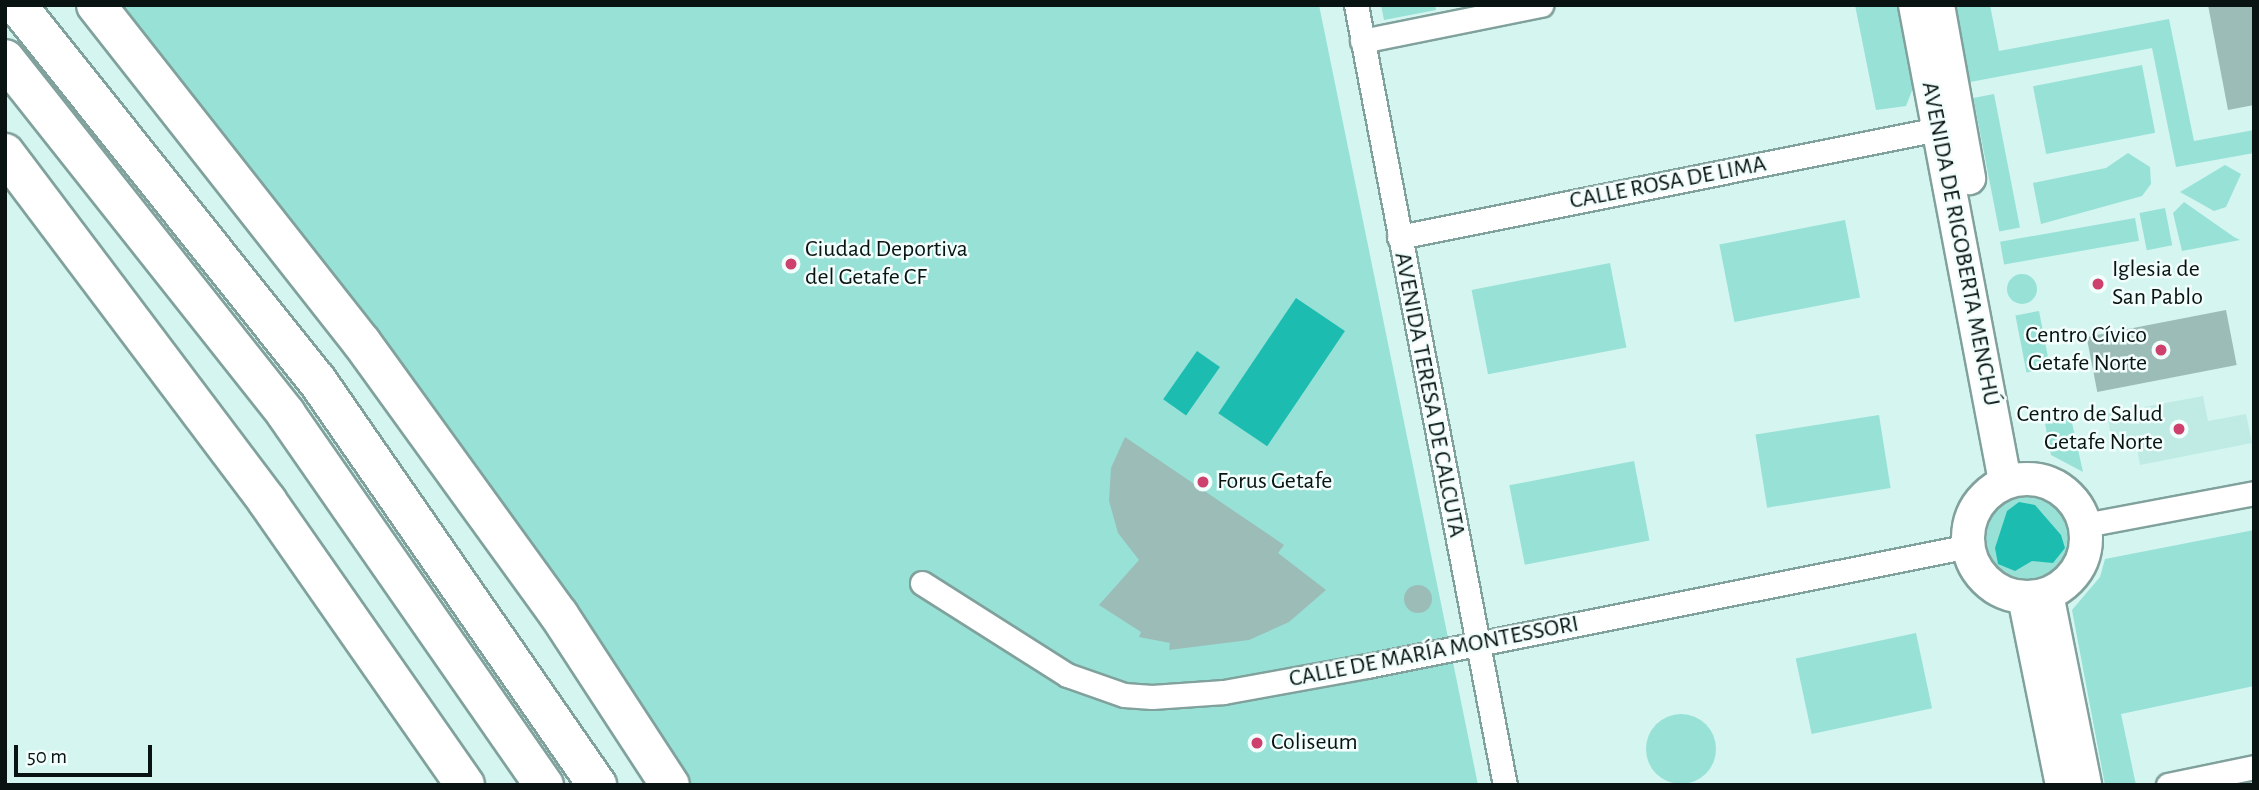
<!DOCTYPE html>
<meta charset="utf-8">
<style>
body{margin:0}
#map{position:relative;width:2259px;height:790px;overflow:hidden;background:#d4f5f0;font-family:"Alegreya Sans",sans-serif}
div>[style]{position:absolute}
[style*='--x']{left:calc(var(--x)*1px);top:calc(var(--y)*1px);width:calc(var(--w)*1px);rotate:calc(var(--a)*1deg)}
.built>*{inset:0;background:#c0ebe5}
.green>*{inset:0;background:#97e1d7;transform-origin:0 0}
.round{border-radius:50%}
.water>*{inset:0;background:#1cbdb0;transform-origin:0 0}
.building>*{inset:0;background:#9cbcb8;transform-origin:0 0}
.roads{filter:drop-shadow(2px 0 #81a19c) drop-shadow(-2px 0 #81a19c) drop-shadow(0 2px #81a19c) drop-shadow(0 -2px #81a19c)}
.street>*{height:23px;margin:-11.5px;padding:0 11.5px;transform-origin:11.5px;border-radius:11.5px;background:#fff}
.secondary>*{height:32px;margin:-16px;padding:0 16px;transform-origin:16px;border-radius:16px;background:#fff}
.secondary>.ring{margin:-16px;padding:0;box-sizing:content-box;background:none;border:32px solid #fff;border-radius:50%}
.highway>*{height:38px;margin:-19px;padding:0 19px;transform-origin:19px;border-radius:19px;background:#fff}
.dots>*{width:19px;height:19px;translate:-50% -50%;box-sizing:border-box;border:4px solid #f1fefc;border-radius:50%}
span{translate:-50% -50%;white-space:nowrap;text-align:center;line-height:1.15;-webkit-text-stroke:5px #f1fefc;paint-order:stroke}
.street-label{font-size:24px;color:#081312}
.poi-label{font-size:24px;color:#081312}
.left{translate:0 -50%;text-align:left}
.right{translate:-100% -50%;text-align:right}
.frame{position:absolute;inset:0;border:7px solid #081312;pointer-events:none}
.scale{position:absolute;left:14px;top:745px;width:138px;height:32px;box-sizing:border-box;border:4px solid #081312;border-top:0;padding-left:9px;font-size:21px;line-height:24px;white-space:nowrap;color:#081312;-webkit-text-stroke:5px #f1fefc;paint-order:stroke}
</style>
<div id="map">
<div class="built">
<i style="clip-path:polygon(2203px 396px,2208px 421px,2246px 414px,2252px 443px,2140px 465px,2135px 438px,2112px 442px,2107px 414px)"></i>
</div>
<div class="green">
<i style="clip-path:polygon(116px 5px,1319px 5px,1478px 785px,685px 785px)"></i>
<i style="clip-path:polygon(1381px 5px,1435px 5px,1436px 10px,1384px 20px)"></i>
<i style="clip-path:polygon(1855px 5px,1898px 5px,1913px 88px,1906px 106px,1876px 110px)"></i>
<i style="clip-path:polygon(1955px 5px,1990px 5px,1999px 51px,2169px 19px,2194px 141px,2254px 130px,2254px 153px,2176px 167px,2152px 48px,1970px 82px)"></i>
<i style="left:2142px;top:65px;width:69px;height:111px;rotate:79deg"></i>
<i style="left:1994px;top:94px;width:136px;height:21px;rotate:79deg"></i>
<i style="clip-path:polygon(2128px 153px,2150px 167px,2151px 184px,2142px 196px,2041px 224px,2033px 183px,2106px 168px)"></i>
<i style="clip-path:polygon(2225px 165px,2241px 174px,2226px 207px,2214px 211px,2180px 192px)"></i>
<i style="clip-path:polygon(2184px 202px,2234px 237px,2240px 240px,2182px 251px,2173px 213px)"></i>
<i style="left:2165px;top:208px;width:38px;height:26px;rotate:79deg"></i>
<i style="left:2135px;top:218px;width:23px;height:137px;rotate:80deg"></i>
<i style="left:1845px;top:220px;width:79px;height:128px;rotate:79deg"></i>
<i style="left:1610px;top:263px;width:86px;height:141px;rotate:79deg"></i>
<i class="round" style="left:2007px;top:274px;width:30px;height:30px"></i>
<i style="left:2039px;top:311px;width:58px;height:24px;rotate:79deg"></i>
<i style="clip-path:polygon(2070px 414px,2083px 472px,2051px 455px,2044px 418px)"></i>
<i style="left:1879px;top:415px;width:74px;height:125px;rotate:81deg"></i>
<i style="left:1634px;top:461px;width:81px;height:127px;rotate:79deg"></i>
<i class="round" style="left:1982px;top:494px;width:92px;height:92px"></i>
<i style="clip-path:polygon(2254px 530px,2254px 686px,2121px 714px,2136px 785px,2105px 785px,2072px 610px,2100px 577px,2105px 559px)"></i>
<i style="left:1916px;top:633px;width:77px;height:123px;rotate:78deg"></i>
<i class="round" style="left:1646px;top:714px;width:70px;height:70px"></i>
</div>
<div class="water">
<i style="left:1296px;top:298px;width:59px;height:139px;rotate:34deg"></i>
<i style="left:1197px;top:351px;width:28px;height:59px;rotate:35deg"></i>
<i style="clip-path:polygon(2019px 502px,2035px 505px,2061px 535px,2065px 548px,2053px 563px,2032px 561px,2015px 571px,1998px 564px,1995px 548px,2007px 511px)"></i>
</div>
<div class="building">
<i style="clip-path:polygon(2208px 5px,2254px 5px,2254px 105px,2228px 110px)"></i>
<i style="left:2226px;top:310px;width:56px;height:142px;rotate:79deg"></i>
<i style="clip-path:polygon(1125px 437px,1284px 545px,1278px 553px,1326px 590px,1289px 622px,1249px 640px,1169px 650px,1170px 643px,1139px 637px,1141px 632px,1099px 605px,1139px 560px,1118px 533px,1109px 501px,1111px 468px)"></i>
<i class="round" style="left:1404px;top:585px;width:28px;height:28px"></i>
</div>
<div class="roads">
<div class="street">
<i style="--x:1356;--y:5;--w:794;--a:79.19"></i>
<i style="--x:1362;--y:41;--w:183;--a:-11.4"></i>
<i style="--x:1399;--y:237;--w:550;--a:-11.33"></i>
<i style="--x:2085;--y:525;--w:172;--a:-10.7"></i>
<i style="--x:922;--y:583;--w:172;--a:32.4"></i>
<i style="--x:1067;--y:675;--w:60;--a:19.3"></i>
<i style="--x:1124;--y:695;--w:28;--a:4"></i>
<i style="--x:1152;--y:697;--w:72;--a:-4"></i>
<i style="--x:1224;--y:692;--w:145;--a:-10.3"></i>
<i style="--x:1367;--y:666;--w:614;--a:-11.27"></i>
<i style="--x:2168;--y:785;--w:88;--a:-11.8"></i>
</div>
<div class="secondary">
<i style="--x:1915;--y:5;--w:486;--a:79.3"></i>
<i style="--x:1938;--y:5;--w:176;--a:79.8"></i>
<i class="ring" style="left:1968px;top:479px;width:86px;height:86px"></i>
<i style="--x:2047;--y:594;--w:195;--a:78.7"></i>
<i style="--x:2024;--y:597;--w:192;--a:78.6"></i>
</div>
<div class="highway">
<i style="--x:17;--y:5;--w:479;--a:51.4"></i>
<i style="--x:316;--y:379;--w:494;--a:55.3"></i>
<i style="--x:96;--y:5;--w:430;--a:51.8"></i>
<i style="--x:362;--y:343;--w:336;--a:54.1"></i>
<i style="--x:559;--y:615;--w:203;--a:56.9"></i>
<i style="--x:5;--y:59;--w:453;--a:51.6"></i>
<i style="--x:286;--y:414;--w:452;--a:55.2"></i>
<i style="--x:5;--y:153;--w:436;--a:53"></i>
<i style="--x:267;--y:501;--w:346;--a:55.1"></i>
</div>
</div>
<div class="dots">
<i style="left:791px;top:264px;background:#ce406d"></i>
<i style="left:2098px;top:284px;background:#ce406d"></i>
<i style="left:2161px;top:350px;background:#ce406d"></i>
<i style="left:2179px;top:429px;background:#ce406d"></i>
<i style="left:1203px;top:482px;background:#ce406d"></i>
<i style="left:1257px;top:743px;background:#ce406d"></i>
</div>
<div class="street-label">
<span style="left:1668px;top:183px;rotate:-11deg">CALLE ROSA DE LIMA</span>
<span style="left:1960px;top:244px;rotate:79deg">AVENIDA DE RIGOBERTA MENCHÚ</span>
<span style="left:1429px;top:395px;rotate:79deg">AVENIDA TERESA DE CALCUTA</span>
<span style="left:1434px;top:652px;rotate:-11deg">CALLE DE MARÍA MONTESSORI</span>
</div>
<div class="poi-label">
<span class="left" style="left:805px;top:264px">Ciudad Deportiva<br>del Getafe CF</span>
<span class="left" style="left:2112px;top:284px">Iglesia de<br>San Pablo</span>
<span class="right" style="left:2147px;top:350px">Centro Cívico<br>Getafe Norte</span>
<span class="right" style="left:2163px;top:429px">Centro de Salud<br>Getafe Norte</span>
<span class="left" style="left:1217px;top:482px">Forus Getafe</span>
<span class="left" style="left:1271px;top:743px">Coliseum</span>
</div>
<div class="frame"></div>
<div class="scale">50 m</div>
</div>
